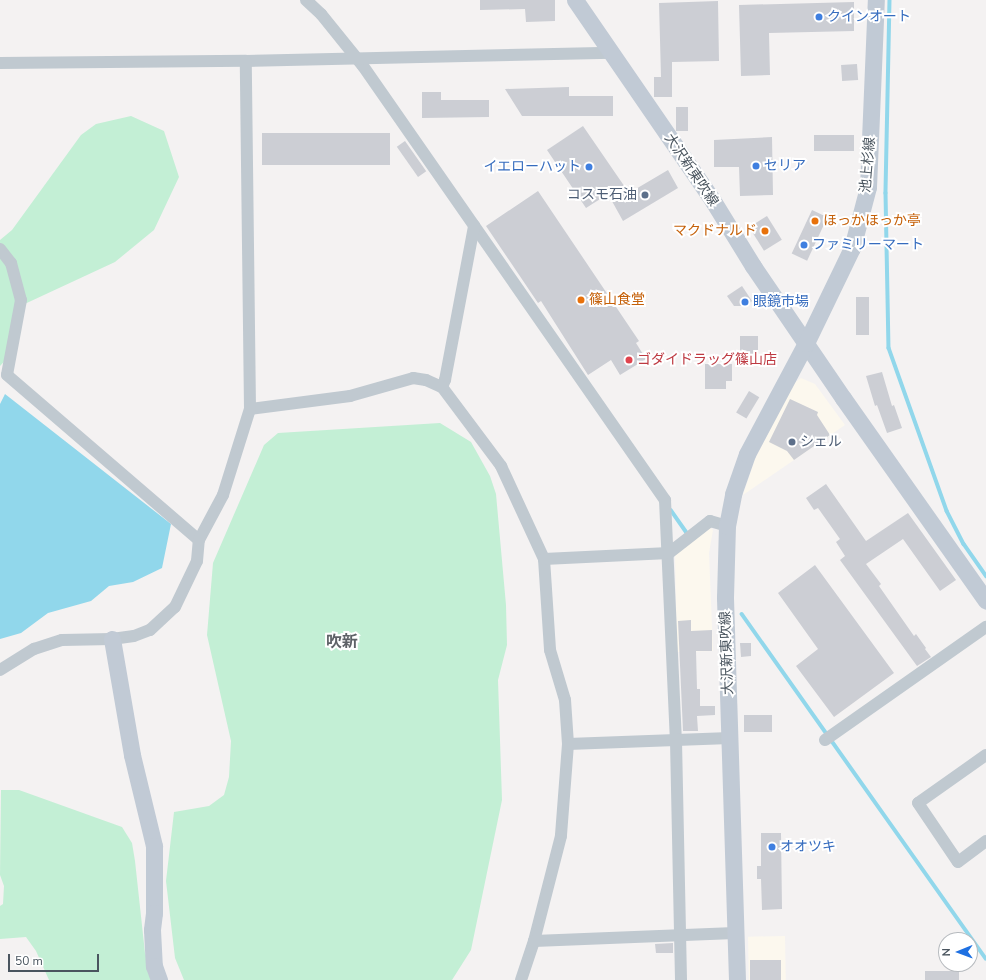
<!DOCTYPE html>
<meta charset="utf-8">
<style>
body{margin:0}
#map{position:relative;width:986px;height:980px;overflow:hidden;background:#f4f2f2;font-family:"Nunito Sans","Noto Sans JP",sans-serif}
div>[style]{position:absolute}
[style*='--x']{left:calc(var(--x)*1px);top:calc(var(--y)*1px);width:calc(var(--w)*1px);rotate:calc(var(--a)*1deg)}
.commercial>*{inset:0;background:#fcf8ee;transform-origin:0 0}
.green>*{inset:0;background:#c3efd5}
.water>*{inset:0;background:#91d7eb}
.stream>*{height:3.5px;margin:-1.75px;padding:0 1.75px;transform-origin:1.75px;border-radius:1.75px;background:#91d7eb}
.building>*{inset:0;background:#ccced4;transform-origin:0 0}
.street>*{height:12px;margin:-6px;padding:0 6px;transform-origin:6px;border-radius:6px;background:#c0c9d0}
.secondary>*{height:17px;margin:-8.5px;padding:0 8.5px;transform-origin:8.5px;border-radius:8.5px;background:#c1cad5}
.dots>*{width:11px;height:11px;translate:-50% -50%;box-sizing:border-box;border:2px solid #fff;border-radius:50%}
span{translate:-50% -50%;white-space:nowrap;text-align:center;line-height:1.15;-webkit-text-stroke:4px #fff;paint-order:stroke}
.shop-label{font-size:14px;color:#366cbe}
.left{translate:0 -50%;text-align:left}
.right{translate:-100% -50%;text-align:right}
.street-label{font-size:14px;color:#4a555f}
.service-label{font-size:14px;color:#4e5e75}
.food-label{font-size:14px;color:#c56008}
.health-label{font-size:14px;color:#be3a42}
.quarter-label{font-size:16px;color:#5e6267;font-weight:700}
.north{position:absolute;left:938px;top:932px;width:40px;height:40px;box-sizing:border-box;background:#fff;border:1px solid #b7bbbf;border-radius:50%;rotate:269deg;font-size:11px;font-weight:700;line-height:16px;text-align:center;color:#4a555f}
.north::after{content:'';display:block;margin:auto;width:14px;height:18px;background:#1e70e2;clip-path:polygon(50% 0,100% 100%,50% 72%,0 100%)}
.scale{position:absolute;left:8px;top:954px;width:91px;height:18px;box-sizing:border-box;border:2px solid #4a555f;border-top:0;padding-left:5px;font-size:12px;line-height:14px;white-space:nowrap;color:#4a555f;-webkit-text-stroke:3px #fff;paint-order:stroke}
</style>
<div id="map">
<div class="commercial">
<i style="clip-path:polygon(801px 378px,815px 384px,845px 425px,743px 495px,755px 459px,793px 384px)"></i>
<i style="clip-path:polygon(710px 528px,713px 530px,709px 553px,713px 651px,677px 652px,675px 555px)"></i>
<i style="left:785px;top:936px;width:44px;height:37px;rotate:89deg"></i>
</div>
<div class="green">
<i style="clip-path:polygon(131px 116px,164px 131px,179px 177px,154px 230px,115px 262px,16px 308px,13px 352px,0 366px,0 240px,12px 230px,81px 135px,96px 124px)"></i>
<i style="clip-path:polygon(440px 423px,471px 442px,490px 476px,496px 494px,506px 605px,507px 645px,498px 680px,502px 800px,471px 950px,452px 980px,184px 980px,175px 958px,166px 881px,174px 812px,209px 806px,224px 795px,229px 777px,231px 741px,207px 635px,213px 563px,264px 445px,278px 433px)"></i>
<i style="clip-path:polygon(1px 790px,19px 790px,122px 827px,132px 843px,135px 861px,145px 953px,158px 980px,49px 980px,36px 951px,26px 937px,0 939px,0 906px,3px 904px,4px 886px,0 875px)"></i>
</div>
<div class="water">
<i style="clip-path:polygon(5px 394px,171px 524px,162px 568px,133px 582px,109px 586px,91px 601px,48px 613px,21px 633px,0 639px,0 404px)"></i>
</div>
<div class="stream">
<i style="--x:890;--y:0;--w:193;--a:91.2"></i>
<i style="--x:886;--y:193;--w:155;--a:88.9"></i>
<i style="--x:889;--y:348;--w:173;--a:70.4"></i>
<i style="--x:947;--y:511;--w:37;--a:63"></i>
<i style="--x:964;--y:544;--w:39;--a:55"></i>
<i style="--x:671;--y:510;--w:28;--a:55"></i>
<i style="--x:742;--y:614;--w:422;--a:54.7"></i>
</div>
<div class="building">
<i style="clip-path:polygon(480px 0,555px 0,555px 21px,526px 22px,525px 9px,480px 10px)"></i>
<i style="clip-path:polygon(718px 1px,719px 61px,672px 62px,672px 97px,654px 97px,654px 77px,661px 77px,659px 3px)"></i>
<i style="clip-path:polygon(854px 2px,854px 31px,769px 33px,770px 75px,741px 76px,739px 5px)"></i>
<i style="left:857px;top:64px;width:16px;height:16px;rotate:86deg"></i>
<i style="clip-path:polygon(569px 87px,569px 96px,613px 96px,613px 116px,522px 116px,505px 89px)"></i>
<i style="clip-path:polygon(422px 92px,441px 92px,441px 100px,489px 100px,489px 117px,422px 118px)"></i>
<i style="left:676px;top:107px;width:12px;height:24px"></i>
<i style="clip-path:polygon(583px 126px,629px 193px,668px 170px,678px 188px,623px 221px,608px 194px,586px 208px,547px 150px)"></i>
<i style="left:390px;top:133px;width:32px;height:128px;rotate:90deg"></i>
<i style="left:814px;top:135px;width:40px;height:16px"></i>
<i style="clip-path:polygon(772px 137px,773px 195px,740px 196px,739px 167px,714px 167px,714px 140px)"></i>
<i style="left:405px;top:141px;width:37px;height:10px;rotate:55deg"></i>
<i style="clip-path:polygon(538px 191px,639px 341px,636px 343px,646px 359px,620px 375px,611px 360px,588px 375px,541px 301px,538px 303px,486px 226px)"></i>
<i style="left:812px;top:210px;width:17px;height:48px;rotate:25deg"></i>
<i style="left:767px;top:216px;width:28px;height:21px;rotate:58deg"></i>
<i style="clip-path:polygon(742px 286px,752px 301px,746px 306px,734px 306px,727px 296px)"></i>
<i style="left:856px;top:297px;width:13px;height:38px"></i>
<i style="left:740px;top:336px;width:18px;height:24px"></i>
<i style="clip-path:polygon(705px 364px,732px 364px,732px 381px,726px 381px,726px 389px,705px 389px)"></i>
<i style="clip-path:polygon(882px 372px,892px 406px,894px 405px,902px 428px,887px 433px,877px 405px,875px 406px,866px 376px)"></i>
<i style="left:749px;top:391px;width:12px;height:25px;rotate:31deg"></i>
<i style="clip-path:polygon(790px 399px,818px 412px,817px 415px,830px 435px,794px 460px,787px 451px,769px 442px)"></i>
<i style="clip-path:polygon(826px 484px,866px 541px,908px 513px,956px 580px,940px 591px,903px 539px,866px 564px,881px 584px,879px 586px,914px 636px,916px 634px,926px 648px,925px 649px,931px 657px,917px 666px,840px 560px,845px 556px,836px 542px,840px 539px,818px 508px,814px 510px,806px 498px)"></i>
<i style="clip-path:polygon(815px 565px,894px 673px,834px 717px,796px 666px,818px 649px,778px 593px)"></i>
<i style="clip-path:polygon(691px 620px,691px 631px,712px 630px,712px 651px,696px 651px,697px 689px,700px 689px,700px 706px,715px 706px,715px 715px,697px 716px,698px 731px,683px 731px,678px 621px)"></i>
<i style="clip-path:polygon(740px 643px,751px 643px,751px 656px,741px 657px)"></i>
<i style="left:772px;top:715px;width:17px;height:28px;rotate:90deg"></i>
<i style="clip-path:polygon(761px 833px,781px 833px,782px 909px,762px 910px,761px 879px,757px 879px,757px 866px,761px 866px)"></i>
<i style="clip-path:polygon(673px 943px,673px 953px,656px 953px,655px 944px)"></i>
<i style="left:750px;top:960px;width:31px;height:20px"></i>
<i style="left:959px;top:971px;width:9px;height:34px;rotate:90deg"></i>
</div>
<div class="street">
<i style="--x:306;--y:0;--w:21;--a:43"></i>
<i style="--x:321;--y:14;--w:67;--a:51.1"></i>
<i style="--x:363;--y:66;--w:529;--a:55.17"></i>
<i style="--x:665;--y:500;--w:241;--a:87.4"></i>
<i style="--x:676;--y:741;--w:239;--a:88.8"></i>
<i style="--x:0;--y:63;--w:246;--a:-0.5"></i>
<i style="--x:246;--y:61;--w:366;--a:-1.3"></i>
<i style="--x:0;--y:249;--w:18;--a:52"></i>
<i style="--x:11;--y:263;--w:38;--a:75"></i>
<i style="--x:21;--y:300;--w:76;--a:100.6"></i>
<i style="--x:7;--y:375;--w:253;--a:40.7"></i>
<i style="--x:442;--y:387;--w:8;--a:-67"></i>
<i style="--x:445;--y:380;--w:157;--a:-79.3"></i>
<i style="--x:250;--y:409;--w:101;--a:-7.4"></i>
<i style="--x:350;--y:396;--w:66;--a:-15.9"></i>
<i style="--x:413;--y:378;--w:13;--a:9"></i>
<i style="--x:426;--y:380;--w:17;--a:24"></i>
<i style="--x:442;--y:387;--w:99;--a:53.2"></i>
<i style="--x:501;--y:466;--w:102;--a:65.2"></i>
<i style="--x:544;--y:559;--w:91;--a:86.2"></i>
<i style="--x:550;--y:650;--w:52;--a:73.3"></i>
<i style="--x:565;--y:700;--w:44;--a:86.1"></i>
<i style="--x:568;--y:744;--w:92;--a:94.4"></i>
<i style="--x:561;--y:836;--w:108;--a:104.4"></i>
<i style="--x:534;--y:941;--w:41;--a:108.4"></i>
<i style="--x:544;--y:559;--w:125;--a:-2.7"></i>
<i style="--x:669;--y:553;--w:52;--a:-38"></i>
<i style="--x:710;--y:521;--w:18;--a:16"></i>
<i style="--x:0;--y:670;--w:40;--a:-32"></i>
<i style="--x:34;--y:649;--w:29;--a:-18"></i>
<i style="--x:62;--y:640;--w:50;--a:-1.1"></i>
<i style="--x:112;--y:639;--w:22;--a:-8"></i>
<i style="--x:134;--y:636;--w:17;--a:-21"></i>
<i style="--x:150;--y:630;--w:34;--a:-43"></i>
<i style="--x:175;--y:607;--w:51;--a:-64.4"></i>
<i style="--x:197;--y:561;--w:21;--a:-85"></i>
<i style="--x:199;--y:540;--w:51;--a:-61.9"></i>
<i style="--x:223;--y:495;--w:90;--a:-72.6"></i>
<i style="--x:250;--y:409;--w:348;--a:-90.7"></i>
<i style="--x:825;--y:740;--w:197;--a:-35.1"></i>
<i style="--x:568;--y:744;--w:162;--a:-2.1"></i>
<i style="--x:986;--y:755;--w:83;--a:144.8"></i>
<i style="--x:918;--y:803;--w:71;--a:55.9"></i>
<i style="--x:958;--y:862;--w:35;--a:-37"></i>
<i style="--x:534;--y:941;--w:201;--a:-2.3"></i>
</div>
<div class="secondary">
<i style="--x:575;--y:0;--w:244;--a:55.5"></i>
<i style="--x:713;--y:201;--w:76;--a:58.4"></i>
<i style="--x:753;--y:266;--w:160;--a:55.7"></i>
<i style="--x:843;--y:398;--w:248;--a:54.8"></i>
<i style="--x:112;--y:639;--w:118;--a:80.2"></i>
<i style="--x:132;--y:755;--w:94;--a:76.4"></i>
<i style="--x:154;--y:846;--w:67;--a:90"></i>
<i style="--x:154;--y:913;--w:17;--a:97"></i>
<i style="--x:152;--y:930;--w:36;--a:87"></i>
<i style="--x:154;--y:966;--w:15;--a:70"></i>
<i style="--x:737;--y:980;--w:383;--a:-91.8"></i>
<i style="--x:725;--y:597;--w:71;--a:-88.4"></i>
<i style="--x:727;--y:526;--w:33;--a:-79"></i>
<i style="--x:733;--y:494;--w:42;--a:-70.7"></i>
<i style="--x:747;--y:454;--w:126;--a:-62"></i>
<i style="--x:806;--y:343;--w:106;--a:-64.2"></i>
<i style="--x:852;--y:248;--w:63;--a:-75.3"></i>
<i style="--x:868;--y:187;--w:187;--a:-87.6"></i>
</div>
<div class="dots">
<i style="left:819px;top:17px;background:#3f7fe0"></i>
<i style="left:756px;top:166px;background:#3f7fe0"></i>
<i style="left:589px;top:167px;background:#3f7fe0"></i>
<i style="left:645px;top:195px;background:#5c6f8a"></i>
<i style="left:815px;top:221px;background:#e8710a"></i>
<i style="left:765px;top:231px;background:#e8710a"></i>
<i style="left:804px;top:245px;background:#3f7fe0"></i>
<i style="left:581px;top:300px;background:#e8710a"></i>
<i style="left:745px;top:302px;background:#3f7fe0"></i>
<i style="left:629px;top:360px;background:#e0444e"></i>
<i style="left:792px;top:442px;background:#5c6f8a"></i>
<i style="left:772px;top:847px;background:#3f7fe0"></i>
</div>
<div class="shop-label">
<span class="left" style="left:827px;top:17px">クインオート</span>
<span class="left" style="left:764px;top:166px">セリア</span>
<span class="right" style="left:581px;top:167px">イエローハット</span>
<span class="left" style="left:812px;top:245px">ファミリーマート</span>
<span class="left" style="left:753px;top:302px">眼鏡市場</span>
<span class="left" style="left:780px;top:847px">オオツキ</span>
</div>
<div class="street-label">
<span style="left:868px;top:165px;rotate:-85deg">池上杉線</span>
<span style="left:691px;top:170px;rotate:56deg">大沢新東吹線</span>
<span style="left:727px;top:653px;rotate:-92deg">大沢新東吹線</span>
</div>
<div class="service-label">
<span class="right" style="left:637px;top:195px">コスモ石油</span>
<span class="left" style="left:800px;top:442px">シェル</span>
</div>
<div class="food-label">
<span class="left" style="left:823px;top:221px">ほっかほっか亭</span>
<span class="right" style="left:757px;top:231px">マクドナルド</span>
<span class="left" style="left:589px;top:300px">篠山食堂</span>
</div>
<div class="health-label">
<span class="left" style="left:637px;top:360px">ゴダイドラッグ篠山店</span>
</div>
<div class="quarter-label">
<span style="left:342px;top:642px">吹新</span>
</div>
<div class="north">N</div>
<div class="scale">50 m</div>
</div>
